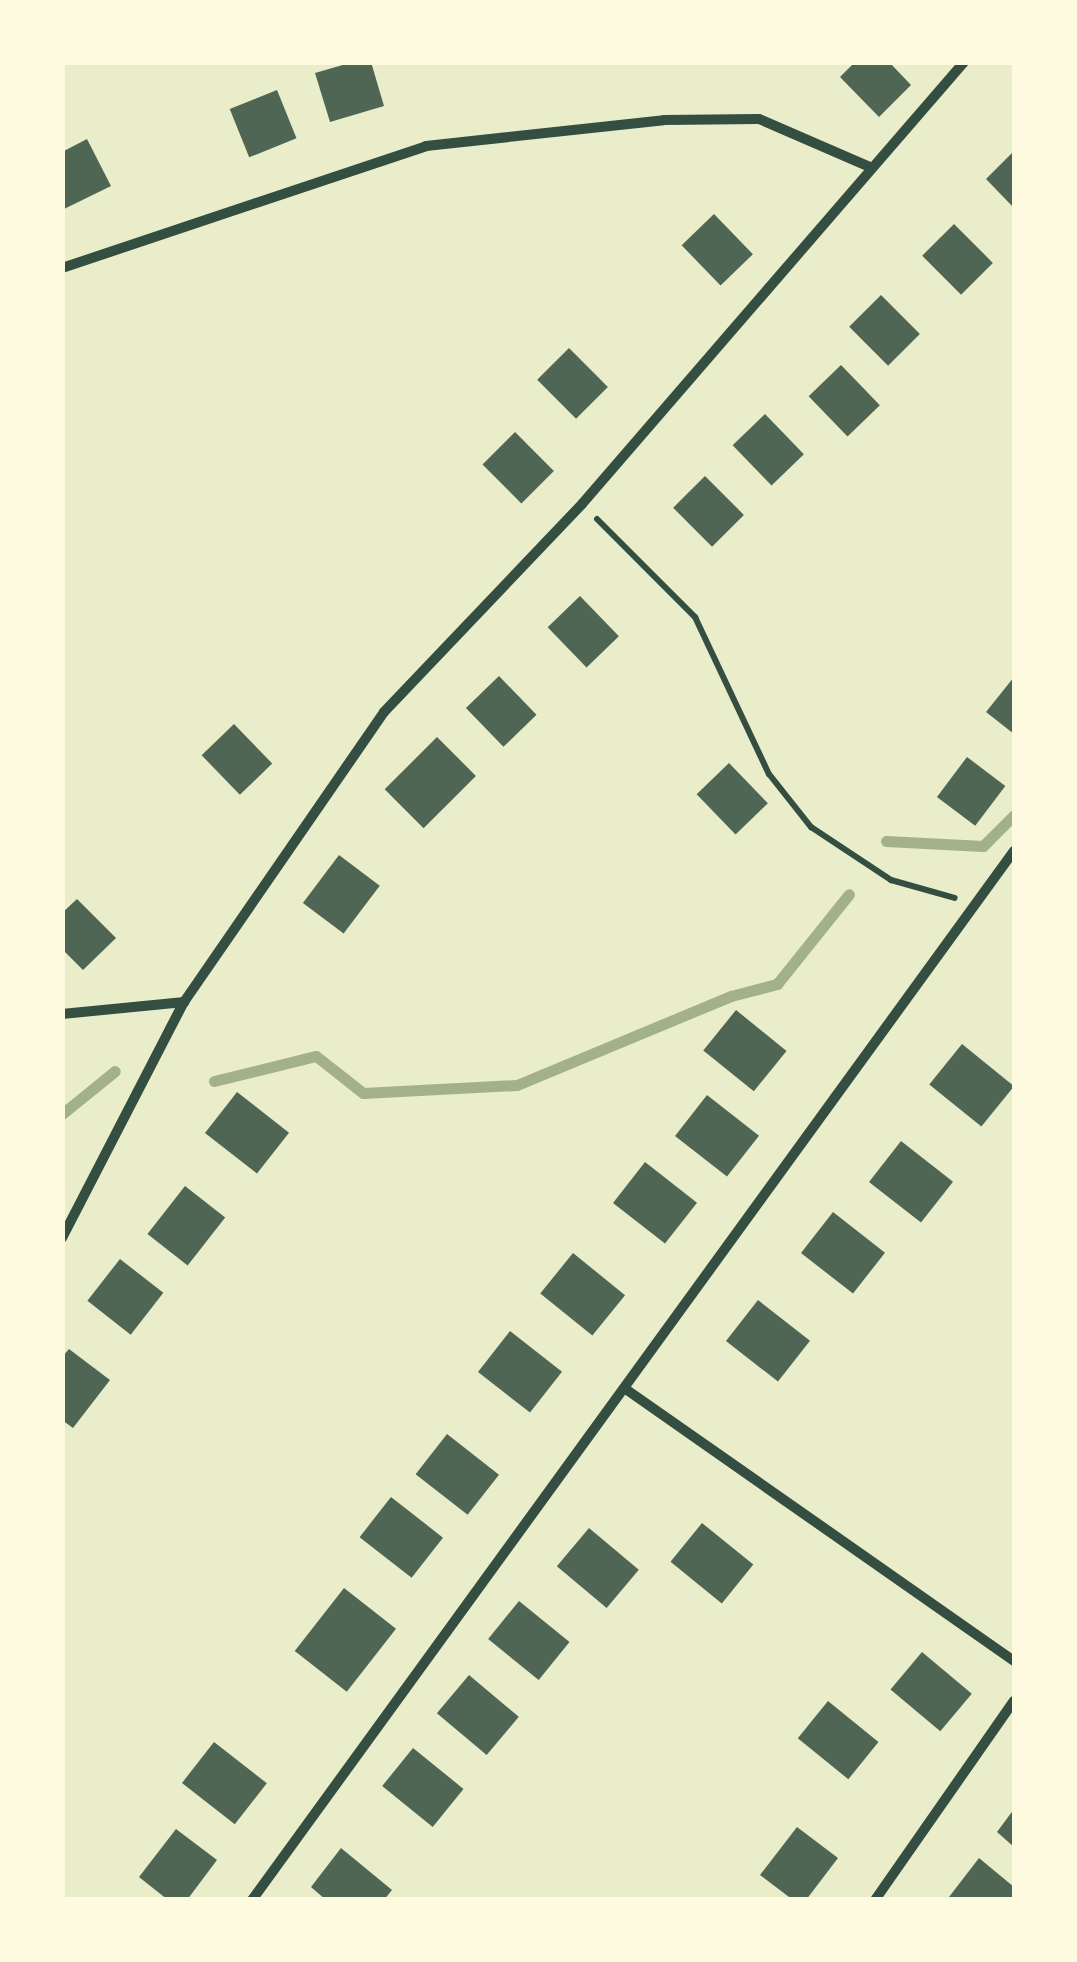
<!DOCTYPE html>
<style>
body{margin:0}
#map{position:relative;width:1077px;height:1962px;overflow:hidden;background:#e9edc9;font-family:Overpass,sans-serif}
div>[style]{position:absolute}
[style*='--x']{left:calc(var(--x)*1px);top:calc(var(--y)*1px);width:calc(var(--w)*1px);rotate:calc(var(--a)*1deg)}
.stream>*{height:11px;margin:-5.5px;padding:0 5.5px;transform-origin:5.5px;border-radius:5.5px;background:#a3b18a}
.building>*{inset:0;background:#4f6655;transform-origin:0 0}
.path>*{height:6px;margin:-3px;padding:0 3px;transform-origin:3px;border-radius:3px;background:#344e41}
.minor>*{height:10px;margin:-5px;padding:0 5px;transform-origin:5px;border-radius:5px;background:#344e41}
span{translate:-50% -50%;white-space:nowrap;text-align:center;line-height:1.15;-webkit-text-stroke:9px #fefae0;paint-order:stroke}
.frame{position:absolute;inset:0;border:65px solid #fefae0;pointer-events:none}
</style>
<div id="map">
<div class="stream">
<i style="--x:886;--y:841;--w:97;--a:3"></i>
<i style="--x:983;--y:846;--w:44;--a:-45"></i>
<i style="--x:214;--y:1081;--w:105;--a:-13.8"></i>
<i style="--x:316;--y:1056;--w:60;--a:38.2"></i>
<i style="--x:363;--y:1093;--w:154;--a:-3"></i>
<i style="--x:517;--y:1085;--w:232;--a:-22.6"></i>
<i style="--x:731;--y:996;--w:48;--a:-14.6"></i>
<i style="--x:777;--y:984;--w:115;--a:-51.3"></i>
<i style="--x:62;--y:1114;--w:68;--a:-39.1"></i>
</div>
<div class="building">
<i style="clip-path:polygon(353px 62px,371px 62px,384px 106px,330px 122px,315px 73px)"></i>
<i style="clip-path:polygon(855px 62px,889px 62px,911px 85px,879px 117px,840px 77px)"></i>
<i style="left:277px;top:90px;width:52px;height:51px;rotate:68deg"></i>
<i style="clip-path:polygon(87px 139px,111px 186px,62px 210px,62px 152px)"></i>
<i style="clip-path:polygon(1014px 151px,1014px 208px,986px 179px)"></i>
<i style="left:714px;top:214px;width:56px;height:45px;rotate:46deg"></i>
<i style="left:954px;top:224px;width:55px;height:45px;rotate:45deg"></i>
<i style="left:881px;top:295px;width:55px;height:45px;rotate:45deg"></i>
<i style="left:569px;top:348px;width:55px;height:45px;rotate:45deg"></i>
<i style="left:841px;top:365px;width:56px;height:45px;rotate:46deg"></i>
<i style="left:765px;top:414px;width:56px;height:45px;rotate:46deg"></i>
<i style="left:515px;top:432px;width:55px;height:46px;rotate:45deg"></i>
<i style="left:705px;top:476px;width:55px;height:45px;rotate:45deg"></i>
<i style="left:580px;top:596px;width:56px;height:45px;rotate:46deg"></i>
<i style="left:499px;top:676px;width:54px;height:46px;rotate:46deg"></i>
<i style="clip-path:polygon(1014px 677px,1014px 734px,986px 712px)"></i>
<i style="left:234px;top:724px;width:55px;height:45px;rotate:46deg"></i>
<i style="left:437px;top:737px;width:55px;height:74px;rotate:45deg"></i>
<i style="left:967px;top:757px;width:48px;height:50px;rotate:37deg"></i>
<i style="left:729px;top:763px;width:56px;height:45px;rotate:46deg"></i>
<i style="left:339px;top:855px;width:51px;height:60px;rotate:37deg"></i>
<i style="clip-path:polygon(77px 899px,116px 938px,83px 970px,62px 949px,62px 913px)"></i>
<i style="left:736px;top:1010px;width:65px;height:52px;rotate:39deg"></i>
<i style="left:962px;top:1044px;width:67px;height:52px;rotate:39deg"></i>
<i style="left:237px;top:1092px;width:66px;height:52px;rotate:38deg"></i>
<i style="left:707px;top:1095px;width:66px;height:52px;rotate:38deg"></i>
<i style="left:901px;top:1141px;width:66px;height:52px;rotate:38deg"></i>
<i style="left:645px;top:1162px;width:66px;height:52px;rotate:38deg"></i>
<i style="left:185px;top:1186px;width:51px;height:61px;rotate:38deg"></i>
<i style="left:833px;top:1212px;width:66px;height:52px;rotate:38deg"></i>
<i style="left:573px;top:1253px;width:67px;height:52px;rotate:39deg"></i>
<i style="left:120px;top:1259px;width:55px;height:53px;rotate:38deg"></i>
<i style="left:758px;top:1300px;width:66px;height:52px;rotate:38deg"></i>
<i style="left:510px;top:1331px;width:66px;height:52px;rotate:38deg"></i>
<i style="clip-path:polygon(69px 1349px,110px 1380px,73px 1428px,62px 1420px,62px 1357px)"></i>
<i style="left:447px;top:1434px;width:66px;height:51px;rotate:38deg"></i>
<i style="left:391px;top:1497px;width:66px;height:51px;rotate:38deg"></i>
<i style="left:702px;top:1523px;width:66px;height:50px;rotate:39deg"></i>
<i style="left:589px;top:1528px;width:65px;height:50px;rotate:40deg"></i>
<i style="left:344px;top:1588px;width:66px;height:80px;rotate:38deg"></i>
<i style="left:519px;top:1601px;width:65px;height:49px;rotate:39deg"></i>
<i style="left:922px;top:1652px;width:65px;height:49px;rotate:40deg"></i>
<i style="left:469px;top:1675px;width:65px;height:50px;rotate:40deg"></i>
<i style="left:828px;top:1701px;width:65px;height:48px;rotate:39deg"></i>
<i style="left:214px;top:1742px;width:67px;height:52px;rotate:38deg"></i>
<i style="left:413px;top:1748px;width:65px;height:49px;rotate:39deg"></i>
<i style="clip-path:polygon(1014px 1809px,1014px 1847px,997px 1832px)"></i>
<i style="clip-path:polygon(797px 1827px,838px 1858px,806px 1900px,793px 1900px,760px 1875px)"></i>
<i style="clip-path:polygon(176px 1829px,217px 1860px,187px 1900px,168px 1900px,139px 1877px)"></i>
<i style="clip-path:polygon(341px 1848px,392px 1890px,384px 1900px,326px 1900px,311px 1887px)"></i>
<i style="clip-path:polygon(979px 1858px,1014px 1887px,1014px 1900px,949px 1897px)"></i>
</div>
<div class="path">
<i style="--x:597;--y:519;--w:139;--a:45"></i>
<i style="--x:695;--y:617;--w:174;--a:64.8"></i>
<i style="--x:769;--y:774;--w:68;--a:51.6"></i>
<i style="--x:811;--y:827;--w:96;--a:33.5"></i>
<i style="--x:891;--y:880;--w:66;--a:15.7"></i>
</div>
<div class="minor">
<i style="--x:62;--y:268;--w:384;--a:-18.5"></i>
<i style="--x:426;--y:146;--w:239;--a:-6.2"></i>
<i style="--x:664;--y:120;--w:95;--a:-0.6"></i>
<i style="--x:759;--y:119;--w:123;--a:23.4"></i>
<i style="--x:62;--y:1014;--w:123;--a:-5.6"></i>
<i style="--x:62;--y:1238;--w:266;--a:-62.7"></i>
<i style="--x:184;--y:1002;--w:352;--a:-55.4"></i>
<i style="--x:384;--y:712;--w:287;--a:-46.4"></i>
<i style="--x:582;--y:504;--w:584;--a:-49.16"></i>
<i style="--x:627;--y:1390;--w:472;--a:35"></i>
<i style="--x:252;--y:1900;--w:1297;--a:-54.01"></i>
<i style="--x:875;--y:1900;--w:243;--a:-55.1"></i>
</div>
<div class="frame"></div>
</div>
